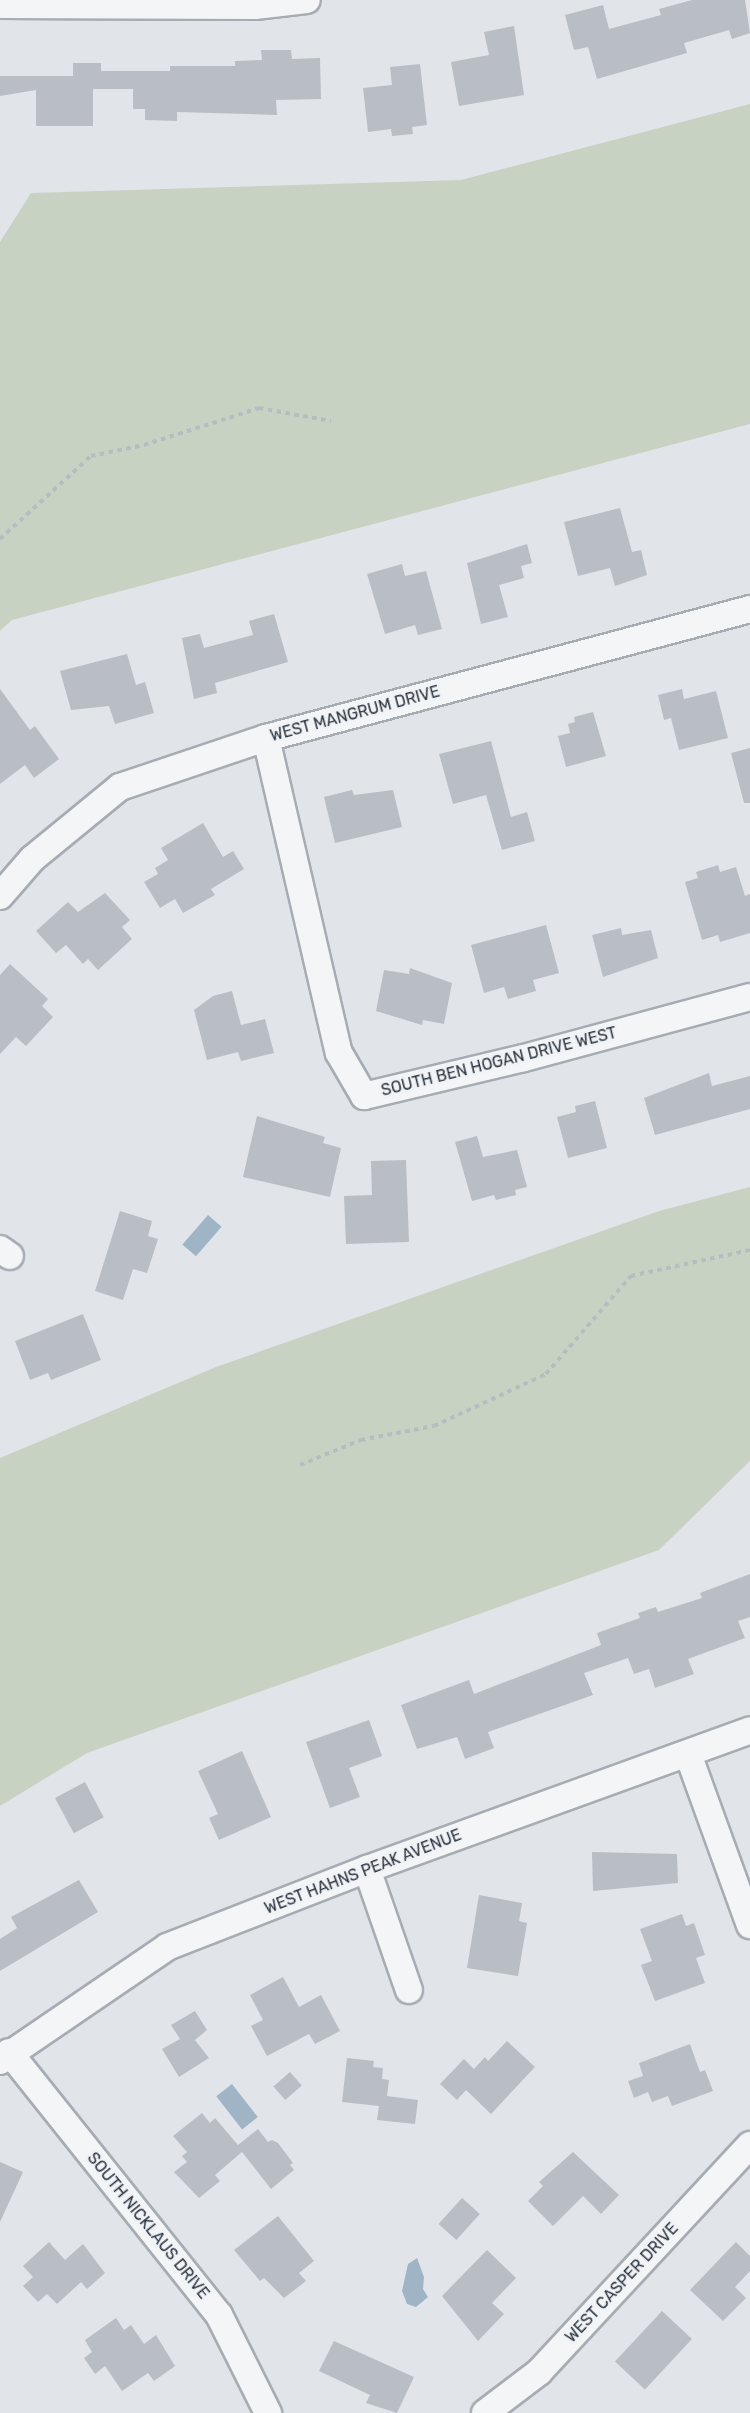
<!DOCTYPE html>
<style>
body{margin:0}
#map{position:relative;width:750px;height:2413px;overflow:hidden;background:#e1e5e9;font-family:Rubik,sans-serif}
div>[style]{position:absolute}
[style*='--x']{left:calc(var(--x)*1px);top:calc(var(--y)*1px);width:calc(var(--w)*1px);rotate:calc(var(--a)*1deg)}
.green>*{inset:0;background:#c8d2c3}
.water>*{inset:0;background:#9fb5c6;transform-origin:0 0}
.building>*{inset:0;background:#b9bec5;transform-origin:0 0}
.path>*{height:4px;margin-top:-2px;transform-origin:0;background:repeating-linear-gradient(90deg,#b8bbc0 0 4.5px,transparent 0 9px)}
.roads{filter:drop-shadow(2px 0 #a7acb3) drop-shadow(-2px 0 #a7acb3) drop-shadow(0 2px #a7acb3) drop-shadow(0 -2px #a7acb3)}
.minor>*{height:26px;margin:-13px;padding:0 13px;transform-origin:13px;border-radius:13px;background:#f4f5f7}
span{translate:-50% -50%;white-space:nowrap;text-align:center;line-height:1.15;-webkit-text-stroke:6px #f1f3f6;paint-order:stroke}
.street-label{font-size:16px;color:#2b343f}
</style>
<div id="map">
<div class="green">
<i style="clip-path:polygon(750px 104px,750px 424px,12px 620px,0 631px,0 242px,31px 193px,461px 180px)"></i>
<i style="clip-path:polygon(750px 1187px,750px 1461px,659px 1550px,87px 1753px,0 1806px,0 1458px,216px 1367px,659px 1211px)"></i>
</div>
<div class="water">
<i style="left:208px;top:1215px;width:18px;height:39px;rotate:41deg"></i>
<i style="left:232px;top:2084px;width:42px;height:20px;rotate:52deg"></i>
<i style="clip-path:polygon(417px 2258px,424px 2277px,423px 2289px,428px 2297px,416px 2307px,407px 2304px,402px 2291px,408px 2264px)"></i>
</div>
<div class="building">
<i style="clip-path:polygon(692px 0,745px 0,750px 33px,732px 39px,729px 30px,684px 43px,687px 53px,597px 79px,588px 47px,574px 50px,565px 15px,603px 5px,609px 29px,661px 15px,659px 9px)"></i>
<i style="clip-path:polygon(514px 26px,524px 95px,459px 106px,451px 62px,489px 55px,484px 32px)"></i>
<i style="clip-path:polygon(261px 50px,291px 50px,292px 59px,320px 58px,321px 99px,276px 100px,277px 115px,177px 112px,177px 121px,145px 120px,145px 109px,133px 109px,133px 89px,93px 89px,93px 126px,36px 126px,36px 90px,0 96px,0 76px,73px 76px,73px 63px,101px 63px,101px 71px,170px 71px,170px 66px,235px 66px,235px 61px,262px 60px)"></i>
<i style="clip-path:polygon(420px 64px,427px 125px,412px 127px,413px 134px,392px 136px,391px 129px,368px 132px,363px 88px,392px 85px,390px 67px)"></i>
<i style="clip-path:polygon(620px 508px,632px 552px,641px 550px,647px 575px,615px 586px,610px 568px,578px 576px,564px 522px)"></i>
<i style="clip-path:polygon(527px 544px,532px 563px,521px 566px,524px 578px,499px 585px,508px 617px,481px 624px,467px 563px)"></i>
<i style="clip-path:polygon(402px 564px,405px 576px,426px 571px,442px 629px,418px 635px,415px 625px,385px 634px,367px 574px)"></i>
<i style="clip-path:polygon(274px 614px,288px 662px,215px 683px,217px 693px,194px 699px,182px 638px,200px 634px,204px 648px,253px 635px,249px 621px)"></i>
<i style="clip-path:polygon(127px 654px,136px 685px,145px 682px,154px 713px,115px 724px,109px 706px,71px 710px,60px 671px)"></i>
<i style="clip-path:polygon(0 689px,30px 730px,35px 726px,59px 759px,34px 778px,25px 765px,0 784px)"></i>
<i style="clip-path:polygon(682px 689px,684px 699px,716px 691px,728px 738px,679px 750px,671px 718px,664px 720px,658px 695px)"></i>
<i style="clip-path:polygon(593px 712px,606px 756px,566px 767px,558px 736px,570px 733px,568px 724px,575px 722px,574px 717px)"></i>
<i style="clip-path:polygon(491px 741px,511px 817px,527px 812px,535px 841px,502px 850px,486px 795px,453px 804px,439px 754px)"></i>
<i style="clip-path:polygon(750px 748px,750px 803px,744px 803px,731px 753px)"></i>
<i style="clip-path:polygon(352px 790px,354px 795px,393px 790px,402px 827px,335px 843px,324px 797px)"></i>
<i style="clip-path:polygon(203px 823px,223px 857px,233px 851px,244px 869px,211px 889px,215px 895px,183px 913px,175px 899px,160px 908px,144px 882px,158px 874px,155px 868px,168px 860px,161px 848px)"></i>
<i style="clip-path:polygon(718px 865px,720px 872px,736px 867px,745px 896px,750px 894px,750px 933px,720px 942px,718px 935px,702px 940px,685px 882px,698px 878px,696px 872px)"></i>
<i style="clip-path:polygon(105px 893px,130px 920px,122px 927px,132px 939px,98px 970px,88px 959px,83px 964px,66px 945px,56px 953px,36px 931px,68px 902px,78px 912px)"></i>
<i style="clip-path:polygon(546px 925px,559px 973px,533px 980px,536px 991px,508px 999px,504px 987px,484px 993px,471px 945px)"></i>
<i style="clip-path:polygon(621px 928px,622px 935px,651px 930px,658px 958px,603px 977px,592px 935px)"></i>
<i style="clip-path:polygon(10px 964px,48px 999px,42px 1006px,53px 1017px,26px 1046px,16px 1037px,0 1054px,0 975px)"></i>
<i style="clip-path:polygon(410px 968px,452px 983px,444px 1024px,423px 1020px,422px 1025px,376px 1011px,384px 970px,409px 974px)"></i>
<i style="clip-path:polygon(232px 991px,241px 1025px,265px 1019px,274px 1053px,241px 1061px,238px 1052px,207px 1060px,194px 1010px,213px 996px)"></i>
<i style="clip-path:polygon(709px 1073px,712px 1086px,750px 1076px,750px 1109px,655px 1135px,644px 1098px)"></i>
<i style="clip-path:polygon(595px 1101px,607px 1148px,568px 1158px,557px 1117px,576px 1112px,575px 1106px)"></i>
<i style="clip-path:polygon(257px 1116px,325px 1137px,323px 1143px,341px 1148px,330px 1197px,243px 1177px)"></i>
<i style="clip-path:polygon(477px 1136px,483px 1157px,517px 1150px,527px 1187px,515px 1190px,516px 1195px,496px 1200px,494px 1195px,472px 1201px,455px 1142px)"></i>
<i style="clip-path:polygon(406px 1160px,409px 1242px,346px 1244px,344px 1196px,372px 1195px,371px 1161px)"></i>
<i style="clip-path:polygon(120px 1211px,152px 1221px,148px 1236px,158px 1239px,147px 1273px,133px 1269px,123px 1300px,95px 1291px)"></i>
<i style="clip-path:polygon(83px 1314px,101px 1360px,51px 1380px,48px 1373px,30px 1380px,15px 1341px)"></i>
<i style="clip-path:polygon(750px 1574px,750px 1617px,738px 1621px,745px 1638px,688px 1659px,694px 1674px,655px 1688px,649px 1669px,634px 1674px,628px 1658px,584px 1673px,593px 1695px,488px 1732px,494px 1748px,465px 1759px,457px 1737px,417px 1749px,401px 1705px,469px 1680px,474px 1694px,601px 1645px,597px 1633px,640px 1618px,638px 1613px,656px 1607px,658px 1612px,702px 1598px,700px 1593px)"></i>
<i style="clip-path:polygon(369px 1720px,382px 1756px,349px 1768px,360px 1797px,330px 1808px,306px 1742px)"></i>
<i style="clip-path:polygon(242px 1751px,271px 1817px,219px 1840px,209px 1818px,218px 1814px,198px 1771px)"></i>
<i style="left:85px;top:1782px;width:40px;height:34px;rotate:62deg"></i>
<i style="clip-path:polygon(592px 1852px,677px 1854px,678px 1883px,593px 1891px)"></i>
<i style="clip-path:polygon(79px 1880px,98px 1912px,0 1971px,0 1939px,17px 1928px,11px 1917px)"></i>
<i style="clip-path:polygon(479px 1895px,522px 1903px,519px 1921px,527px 1923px,518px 1976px,467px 1968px)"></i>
<i style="clip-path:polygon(682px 1914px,686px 1926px,694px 1923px,705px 1955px,696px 1958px,705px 1983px,655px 2001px,641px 1965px,652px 1961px,640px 1929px)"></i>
<i style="clip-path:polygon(283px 1977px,299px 2007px,321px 1995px,340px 2031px,315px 2044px,309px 2034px,267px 2056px,251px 2026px,263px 2020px,250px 1995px)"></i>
<i style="clip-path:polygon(195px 2011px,207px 2030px,195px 2040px,209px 2058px,179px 2077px,162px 2049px,180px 2039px,171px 2025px)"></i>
<i style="clip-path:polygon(507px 2041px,535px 2067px,491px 2114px,466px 2090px,457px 2100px,440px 2084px,464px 2059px,474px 2069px,485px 2057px,488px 2061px)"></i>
<i style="clip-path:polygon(690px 2044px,700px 2072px,705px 2070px,713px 2091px,672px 2106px,668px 2096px,652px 2102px,648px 2092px,634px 2098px,628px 2081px,643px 2076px,639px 2063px)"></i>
<i style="clip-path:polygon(347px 2058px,374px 2061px,373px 2067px,383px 2068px,382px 2079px,389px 2080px,387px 2096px,418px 2100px,415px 2124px,377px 2120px,379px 2106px,342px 2102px)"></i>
<i style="left:290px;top:2072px;width:18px;height:22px;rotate:49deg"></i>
<i style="clip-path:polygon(202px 2113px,210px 2123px,215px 2118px,238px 2145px,258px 2129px,268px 2142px,272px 2140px,278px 2143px,293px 2163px,290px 2165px,294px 2170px,271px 2189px,242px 2152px,215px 2175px,220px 2181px,199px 2198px,174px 2172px,187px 2162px,182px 2156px,187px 2152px,173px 2136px)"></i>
<i style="clip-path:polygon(573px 2152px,619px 2195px,601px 2214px,583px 2196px,553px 2226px,528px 2201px,543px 2186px,539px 2182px)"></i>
<i style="clip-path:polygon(0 2162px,23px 2172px,0 2222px)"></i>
<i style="left:462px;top:2198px;width:24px;height:35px;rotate:42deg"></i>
<i style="clip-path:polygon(278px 2216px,314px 2261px,299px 2273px,306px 2281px,284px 2298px,264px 2278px,260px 2281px,234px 2250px)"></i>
<i style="clip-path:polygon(49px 2242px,65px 2260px,83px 2244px,105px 2273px,87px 2289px,81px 2282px,57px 2304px,47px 2294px,38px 2302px,23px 2286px,33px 2277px,23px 2266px)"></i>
<i style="clip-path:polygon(736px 2242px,750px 2256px,750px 2271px,735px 2287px,746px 2298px,723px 2321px,690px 2290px)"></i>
<i style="clip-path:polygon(487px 2250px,516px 2278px,492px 2303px,504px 2314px,478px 2341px,442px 2296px)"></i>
<i style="left:662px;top:2311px;width:41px;height:69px;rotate:43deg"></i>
<i style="clip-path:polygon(116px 2318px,124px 2330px,131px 2325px,144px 2344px,156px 2335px,175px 2366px,154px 2381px,148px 2373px,122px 2391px,105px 2366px,95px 2374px,84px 2358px,92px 2352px,85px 2340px)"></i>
<i style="clip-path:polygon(334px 2341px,414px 2377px,397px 2413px,366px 2403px,370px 2395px,319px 2371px)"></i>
</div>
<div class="path">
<i style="--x:0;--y:539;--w:123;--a:-42.4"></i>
<i style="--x:91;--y:456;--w:54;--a:-11.7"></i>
<i style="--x:144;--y:445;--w:121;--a:-17.8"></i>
<i style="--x:259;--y:408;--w:73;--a:10.2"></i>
<i style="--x:300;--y:1465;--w:66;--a:-22.3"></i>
<i style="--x:361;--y:1440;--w:74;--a:-10.9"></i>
<i style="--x:434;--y:1426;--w:123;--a:-24.9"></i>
<i style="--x:546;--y:1374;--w:130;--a:-49.1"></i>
<i style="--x:631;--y:1276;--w:122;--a:-12.3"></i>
</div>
<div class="roads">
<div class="minor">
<i style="--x:0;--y:5;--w:255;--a:0.2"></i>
<i style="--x:255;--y:6;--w:52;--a:-6.6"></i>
<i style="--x:266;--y:738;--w:323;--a:77"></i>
<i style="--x:339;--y:1053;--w:50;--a:59.8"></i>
<i style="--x:364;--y:1096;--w:164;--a:-13.4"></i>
<i style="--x:524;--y:1058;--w:234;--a:-15.1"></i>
<i style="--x:0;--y:896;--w:49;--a:-49.1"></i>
<i style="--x:32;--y:859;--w:114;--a:-39.3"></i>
<i style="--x:120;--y:787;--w:154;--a:-18.6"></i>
<i style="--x:266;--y:738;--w:501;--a:-14.92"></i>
<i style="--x:0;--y:1249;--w:12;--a:35"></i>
<i style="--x:688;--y:1754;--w:182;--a:70.1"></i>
<i style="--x:367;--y:1869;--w:128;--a:70.9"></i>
<i style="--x:9;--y:2052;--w:337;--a:51.4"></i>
<i style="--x:219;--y:2315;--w:110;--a:63.4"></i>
<i style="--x:0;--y:2061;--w:202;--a:-34.3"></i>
<i style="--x:167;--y:1947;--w:215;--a:-21.3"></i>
<i style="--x:367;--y:1869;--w:407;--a:-19.9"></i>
<i style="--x:485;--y:2413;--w:68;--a:-37.2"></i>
<i style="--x:539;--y:2372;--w:310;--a:-47.1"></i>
</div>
</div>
<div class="street-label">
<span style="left:355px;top:714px;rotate:-15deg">WEST MANGRUM DRIVE</span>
<span style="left:499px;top:1062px;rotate:-14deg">SOUTH BEN HOGAN DRIVE WEST</span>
<span style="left:363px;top:1872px;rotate:-21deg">WEST HAHNS PEAK AVENUE</span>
<span style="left:148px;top:2226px;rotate:51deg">SOUTH NICKLAUS DRIVE</span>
<span style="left:622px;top:2283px;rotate:-47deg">WEST CASPER DRIVE</span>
</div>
</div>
